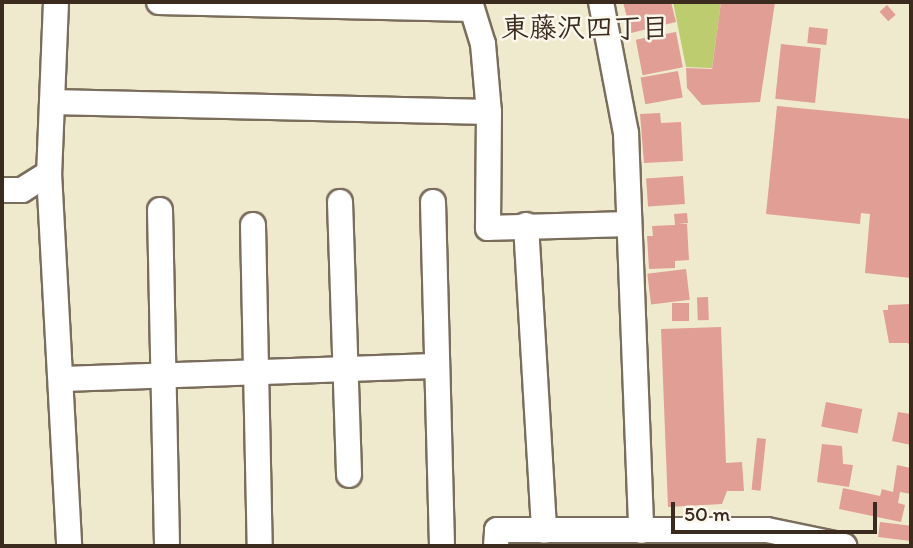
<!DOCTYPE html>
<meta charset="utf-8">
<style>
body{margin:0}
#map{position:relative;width:913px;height:548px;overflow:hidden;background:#efe9ce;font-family:Itim,"Klee One",sans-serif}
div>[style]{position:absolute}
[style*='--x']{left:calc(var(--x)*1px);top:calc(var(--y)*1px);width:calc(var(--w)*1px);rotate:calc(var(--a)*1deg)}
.green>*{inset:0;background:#bdcc6e}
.building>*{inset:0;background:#e09e95;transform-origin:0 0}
.roads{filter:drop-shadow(2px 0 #7a6d5c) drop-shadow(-2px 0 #7a6d5c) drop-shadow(0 2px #7a6d5c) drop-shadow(0 -2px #7a6d5c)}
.minor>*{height:24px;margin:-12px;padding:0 12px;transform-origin:12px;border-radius:12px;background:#fff}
span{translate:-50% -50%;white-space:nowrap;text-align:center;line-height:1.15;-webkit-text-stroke:5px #fbf7ec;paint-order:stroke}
.neighbourhood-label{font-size:28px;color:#3b2a1e;font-weight:700}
.frame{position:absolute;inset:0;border:4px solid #3b2a1e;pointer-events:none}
.scale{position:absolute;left:671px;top:502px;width:206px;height:32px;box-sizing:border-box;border:4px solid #3b2a1e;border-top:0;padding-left:9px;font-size:21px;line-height:24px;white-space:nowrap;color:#3b2a1e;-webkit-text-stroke:5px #fbf7ec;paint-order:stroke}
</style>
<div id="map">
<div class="green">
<i style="clip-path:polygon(673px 2px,721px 2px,712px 68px,686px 67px)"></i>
</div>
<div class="building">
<i style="clip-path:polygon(623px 2px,671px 2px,676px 22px,631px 33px)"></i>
<i style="clip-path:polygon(721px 2px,775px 2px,760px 102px,702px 105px,687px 88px,686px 68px,712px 69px)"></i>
<i style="left:887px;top:5px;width:13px;height:10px;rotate:48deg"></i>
<i style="left:809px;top:27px;width:19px;height:16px;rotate:6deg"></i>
<i style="left:676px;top:32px;width:36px;height:41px;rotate:79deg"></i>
<i style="left:781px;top:44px;width:40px;height:55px;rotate:6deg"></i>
<i style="left:678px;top:71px;width:27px;height:38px;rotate:80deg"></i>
<i style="clip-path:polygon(777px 106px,911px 119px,911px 278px,865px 273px,870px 214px,861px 213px,860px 224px,766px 214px)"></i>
<i style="clip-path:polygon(660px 113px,661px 123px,681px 122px,683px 161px,644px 163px,640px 114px)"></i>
<i style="left:683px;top:176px;width:28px;height:37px;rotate:86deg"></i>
<i style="clip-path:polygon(687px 213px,688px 223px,678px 224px,687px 224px,689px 260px,675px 261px,675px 268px,649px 269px,647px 236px,653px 236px,652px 226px,675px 225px,674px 214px)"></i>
<i style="left:686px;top:269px;width:31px;height:39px;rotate:83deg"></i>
<i style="left:708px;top:297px;width:23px;height:11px;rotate:88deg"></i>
<i style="left:672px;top:303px;width:17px;height:18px"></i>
<i style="clip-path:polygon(911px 304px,911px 348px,908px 343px,889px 343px,883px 310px,888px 310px,888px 305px)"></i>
<i style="clip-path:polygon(721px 327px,726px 463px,742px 462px,744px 491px,727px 491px,722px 504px,668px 507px,661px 329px)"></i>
<i style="left:826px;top:402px;width:37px;height:25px;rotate:11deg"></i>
<i style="clip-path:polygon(898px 412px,911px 414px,911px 445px,892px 441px)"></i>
<i style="left:757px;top:438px;width:9px;height:52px;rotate:6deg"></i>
<i style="clip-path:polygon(822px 444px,842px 446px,843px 464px,853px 465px,849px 487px,817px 482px)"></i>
<i style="clip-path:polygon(897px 465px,911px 468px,911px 494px,900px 492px,898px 503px,905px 505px,901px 522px,839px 509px,843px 488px,880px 496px,882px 489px,893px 492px)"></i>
<i style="left:880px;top:522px;width:31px;height:15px;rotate:7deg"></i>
</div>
<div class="roads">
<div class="minor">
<i style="--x:56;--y:2;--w:171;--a:92.3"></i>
<i style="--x:49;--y:173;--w:374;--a:86.9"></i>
<i style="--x:159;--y:2;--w:313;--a:1.3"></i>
<i style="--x:470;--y:2;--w:44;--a:72.8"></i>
<i style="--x:483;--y:44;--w:68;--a:85"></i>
<i style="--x:489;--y:112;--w:116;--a:90.5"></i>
<i style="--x:488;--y:228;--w:139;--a:-1.6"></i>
<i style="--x:601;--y:2;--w:133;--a:79.2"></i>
<i style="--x:626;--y:133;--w:398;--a:87.8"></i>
<i style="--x:52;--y:102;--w:437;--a:1.3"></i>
<i style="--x:2;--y:190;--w:20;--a:0"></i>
<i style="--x:22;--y:190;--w:32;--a:-32"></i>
<i style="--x:340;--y:202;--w:273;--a:88.1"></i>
<i style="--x:433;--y:202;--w:344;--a:88.5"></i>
<i style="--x:160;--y:210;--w:336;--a:88.8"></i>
<i style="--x:253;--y:225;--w:321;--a:88.8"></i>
<i style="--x:526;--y:225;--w:306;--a:86.6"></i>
<i style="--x:61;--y:379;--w:375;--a:-2"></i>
<i style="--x:496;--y:546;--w:16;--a:-86"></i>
<i style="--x:497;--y:530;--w:270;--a:0"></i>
<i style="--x:767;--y:530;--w:79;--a:11.7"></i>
</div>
</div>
<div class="neighbourhood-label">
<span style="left:585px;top:27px">東藤沢四丁目</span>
</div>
<div class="frame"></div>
<div class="scale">50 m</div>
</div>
